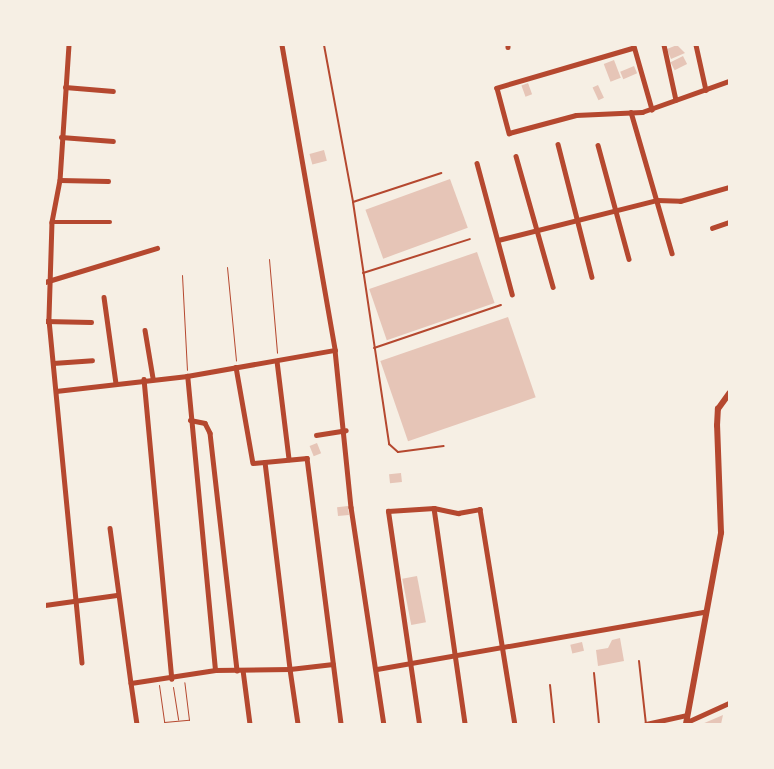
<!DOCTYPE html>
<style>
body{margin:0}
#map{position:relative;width:774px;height:769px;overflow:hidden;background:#f6efe4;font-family:Montserrat,sans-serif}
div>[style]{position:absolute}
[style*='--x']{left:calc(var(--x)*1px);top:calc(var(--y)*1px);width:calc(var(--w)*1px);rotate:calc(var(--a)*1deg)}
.building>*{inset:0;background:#e6c5b7;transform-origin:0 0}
.path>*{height:1px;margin:-0.5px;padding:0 0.5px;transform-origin:0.5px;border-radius:0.5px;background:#b5482f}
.service>*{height:2px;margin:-1px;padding:0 1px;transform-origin:1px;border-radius:1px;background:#b5482f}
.minor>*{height:4.5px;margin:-2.25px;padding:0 2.25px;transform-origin:2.25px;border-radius:2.25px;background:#b5482f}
.tertiary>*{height:5.5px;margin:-2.75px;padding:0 2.75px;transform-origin:2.75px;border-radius:2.75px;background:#b5482f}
span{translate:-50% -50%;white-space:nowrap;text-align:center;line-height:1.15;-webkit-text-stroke:4.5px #f6efe4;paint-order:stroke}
.frame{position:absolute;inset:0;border:46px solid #f6efe4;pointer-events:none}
</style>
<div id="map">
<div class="building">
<i style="clip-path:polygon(677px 45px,685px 53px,671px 59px,667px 49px)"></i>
<i style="left:683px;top:56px;width:9px;height:14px;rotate:63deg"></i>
<i style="left:614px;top:60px;width:19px;height:11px;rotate:69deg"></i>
<i style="left:634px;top:66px;width:8px;height:15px;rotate:67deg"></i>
<i style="left:528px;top:83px;width:12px;height:7px;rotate:70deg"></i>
<i style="left:598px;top:85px;width:14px;height:6px;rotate:65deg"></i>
<i style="left:324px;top:150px;width:11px;height:15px;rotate:75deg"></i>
<i style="left:450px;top:179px;width:52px;height:90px;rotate:70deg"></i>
<i style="left:477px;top:252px;width:54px;height:114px;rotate:71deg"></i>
<i style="left:508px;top:317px;width:85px;height:135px;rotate:71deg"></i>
<i style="left:317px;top:443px;width:11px;height:8px;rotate:68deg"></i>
<i style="left:401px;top:473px;width:9px;height:12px;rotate:84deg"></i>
<i style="left:348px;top:506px;width:9px;height:11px;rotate:84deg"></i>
<i style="left:417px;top:576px;width:47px;height:15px;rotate:79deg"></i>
<i style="clip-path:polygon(620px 638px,624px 661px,598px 666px,596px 650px,608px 648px,612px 640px)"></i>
<i style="left:582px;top:642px;width:9px;height:12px;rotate:77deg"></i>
<i style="clip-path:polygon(723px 715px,721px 724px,702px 724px)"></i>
</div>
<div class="path">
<i style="--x:269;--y:259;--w:94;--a:85.1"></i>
<i style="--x:227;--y:267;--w:94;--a:84.5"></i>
<i style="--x:182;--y:275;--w:95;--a:87"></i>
<i style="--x:159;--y:685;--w:37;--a:82"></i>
<i style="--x:164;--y:722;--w:25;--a:-5"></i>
<i style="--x:189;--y:720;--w:38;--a:-97"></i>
<i style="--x:173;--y:687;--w:33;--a:81"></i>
</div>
<div class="service">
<i style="--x:324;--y:45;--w:160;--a:79.5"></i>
<i style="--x:353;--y:202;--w:245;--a:81.5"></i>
<i style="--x:389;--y:444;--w:12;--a:42"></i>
<i style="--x:398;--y:452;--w:46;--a:-7.4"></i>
<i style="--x:353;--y:202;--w:93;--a:-18.2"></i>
<i style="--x:363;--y:273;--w:112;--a:-17.6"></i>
<i style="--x:374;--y:348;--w:134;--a:-18.7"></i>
<i style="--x:639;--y:661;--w:63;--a:83.7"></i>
<i style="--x:594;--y:673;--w:51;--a:84.4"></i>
<i style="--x:550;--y:685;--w:39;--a:84"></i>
</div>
<div class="minor">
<i style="--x:69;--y:45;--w:135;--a:93.8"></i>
<i style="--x:60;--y:180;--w:43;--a:100.8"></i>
<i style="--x:52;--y:222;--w:98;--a:91.8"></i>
<i style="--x:49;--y:320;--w:344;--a:84.5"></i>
<i style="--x:282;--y:45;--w:310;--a:80.1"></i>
<i style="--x:335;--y:350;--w:158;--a:84.2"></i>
<i style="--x:351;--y:507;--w:219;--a:81.4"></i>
<i style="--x:508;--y:45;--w:2;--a:90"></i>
<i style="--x:664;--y:45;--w:56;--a:77.7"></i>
<i style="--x:696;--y:45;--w:46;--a:77.5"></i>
<i style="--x:634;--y:46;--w:66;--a:74.1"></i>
<i style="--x:634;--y:48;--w:143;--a:163.7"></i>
<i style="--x:497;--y:88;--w:47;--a:75.1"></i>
<i style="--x:509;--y:133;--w:69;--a:-15"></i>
<i style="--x:576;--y:115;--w:66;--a:-2.6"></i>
<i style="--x:642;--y:112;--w:92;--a:-19.6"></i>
<i style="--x:65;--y:87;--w:48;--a:4.8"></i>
<i style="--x:631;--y:112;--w:147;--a:73.8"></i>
<i style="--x:61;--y:137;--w:52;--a:4.4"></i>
<i style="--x:558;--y:144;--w:137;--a:75.7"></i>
<i style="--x:598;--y:145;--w:118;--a:74.8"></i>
<i style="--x:516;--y:156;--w:136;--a:74.2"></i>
<i style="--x:477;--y:163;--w:136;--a:75"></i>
<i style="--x:60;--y:180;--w:48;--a:1.2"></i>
<i style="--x:52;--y:222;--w:58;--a:0"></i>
<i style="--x:712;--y:228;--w:18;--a:-19"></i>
<i style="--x:498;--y:240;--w:164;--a:-14.1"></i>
<i style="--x:657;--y:200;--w:23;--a:2"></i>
<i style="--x:680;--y:201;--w:51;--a:-15.9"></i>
<i style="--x:45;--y:282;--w:117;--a:-16.9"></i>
<i style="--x:104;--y:297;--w:87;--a:82.1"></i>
<i style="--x:45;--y:321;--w:46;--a:1.2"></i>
<i style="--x:145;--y:330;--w:49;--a:80.5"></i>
<i style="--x:277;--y:361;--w:99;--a:83"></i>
<i style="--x:53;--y:363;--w:39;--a:-4"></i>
<i style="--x:236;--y:367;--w:97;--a:80"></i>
<i style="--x:253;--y:463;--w:54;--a:-5.3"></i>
<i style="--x:307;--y:458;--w:268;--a:82.7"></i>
<i style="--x:144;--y:379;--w:301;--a:84.7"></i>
<i style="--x:56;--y:391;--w:132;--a:-6.5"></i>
<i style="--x:187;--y:376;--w:150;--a:-10"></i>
<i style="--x:190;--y:420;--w:15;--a:11"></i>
<i style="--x:205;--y:423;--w:11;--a:63"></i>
<i style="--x:210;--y:433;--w:239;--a:83.5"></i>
<i style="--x:316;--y:435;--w:30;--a:-9"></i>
<i style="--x:265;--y:462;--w:209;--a:83.1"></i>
<i style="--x:290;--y:669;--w:43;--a:-6.6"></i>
<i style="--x:434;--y:508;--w:25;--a:12"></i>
<i style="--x:458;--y:513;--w:22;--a:-10"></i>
<i style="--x:480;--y:509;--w:218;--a:80.8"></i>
<i style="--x:110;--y:528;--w:156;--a:82.3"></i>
<i style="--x:131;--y:683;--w:85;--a:-8.8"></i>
<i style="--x:215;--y:670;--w:295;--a:-95.4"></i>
<i style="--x:45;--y:605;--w:72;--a:-8"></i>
<i style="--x:377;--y:669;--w:332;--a:-9.9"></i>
<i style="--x:215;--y:670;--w:75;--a:-0.8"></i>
<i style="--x:290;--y:669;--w:56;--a:81.7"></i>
<i style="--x:243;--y:670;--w:54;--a:82.6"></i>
<i style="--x:131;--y:683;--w:41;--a:81.7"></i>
<i style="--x:687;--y:722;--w:46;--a:-24.3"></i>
<i style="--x:419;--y:724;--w:215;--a:-98.3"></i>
<i style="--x:388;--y:511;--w:46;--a:-3.7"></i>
<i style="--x:434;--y:508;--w:218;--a:81.8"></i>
<i style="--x:646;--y:724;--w:42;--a:-12.4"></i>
</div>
<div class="tertiary">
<i style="--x:686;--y:724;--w:194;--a:-79.6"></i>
<i style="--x:721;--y:533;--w:107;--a:-92.1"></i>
<i style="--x:717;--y:426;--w:17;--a:-87"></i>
<i style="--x:718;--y:409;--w:19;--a:-54"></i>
</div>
<div class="frame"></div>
</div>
